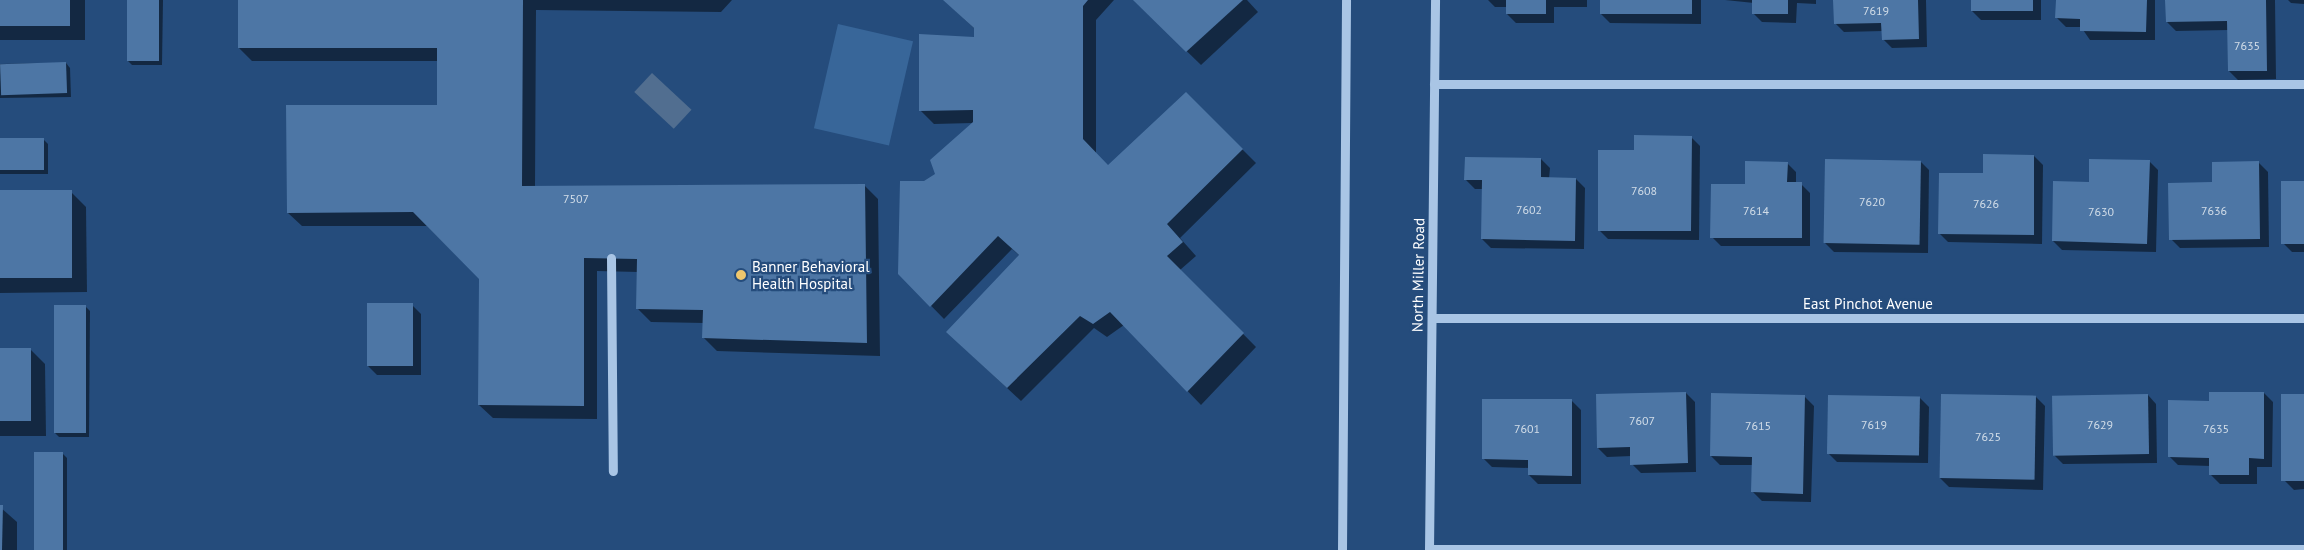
<!DOCTYPE html>
<style>
body{margin:0}
#map{position:relative;width:2304px;height:550px;overflow:hidden;background:#254c7c;font-family:"PT Sans",sans-serif}
div>[style]{position:absolute}
[style*='--x']{left:calc(var(--x)*1px);top:calc(var(--y)*1px);width:calc(var(--w)*1px);rotate:calc(var(--a)*1deg)}
.green>*{inset:0;background:#386699;transform-origin:0 0}
.water>*{inset:0;background:#516e90;transform-origin:0 0}
.shadow>*{inset:0;background:#0007;transform-origin:0 0}
.building>*{inset:0;background:#4d76a5;transform-origin:0 0}
.minor>*{height:9px;margin:-4.5px;padding:0 4.5px;transform-origin:4.5px;border-radius:4.5px;background:#a9c5e5}
.dots>*{width:14px;height:14px;translate:-50% -50%;box-sizing:border-box;border:2px solid #254c7c;border-radius:50%}
span{translate:-50% -50%;white-space:nowrap;text-align:center;line-height:1.15;-webkit-text-stroke:4.5px #254c7c;paint-order:stroke}
.number-label{font-size:12px;color:#d2dde8}
.number-label span{-webkit-text-stroke-width:0}
.poi-label{font-size:15px;color:#fff}
.left{translate:0 -50%;text-align:left}
.street-label{font-size:15px;color:#fff}
</style>
<div id="map">
<div class="green">
<i style="left:838px;top:24px;width:77px;height:107px;rotate:13deg"></i>
</div>
<div class="water">
<i style="left:652px;top:73px;width:54px;height:26px;rotate:43deg"></i>
</div>
<div class="shadow">
<i style="left:0;top:0;width:85px;height:40px"></i>
<i style="clip-path:polygon(128px 0,163px 0,162px 65px,132px 65px,127px 60px)"></i>
<i style="clip-path:polygon(239px 0,732px 0,721px 12px,536px 10px,535px 187px,864px 185px,878px 199px,880px 356px,717px 351px,703px 337px,704px 323px,651px 322px,638px 309px,638px 272px,597px 271px,597px 419px,493px 418px,479px 405px,480px 279px,427px 226px,302px 226px,288px 213px,438px 106px,438px 61px,252px 61px,239px 48px)"></i>
<i style="clip-path:polygon(944px 0,1114px 0,1096px 20px,1096px 154px,1109px 167px,1186px 93px,1256px 163px,1180px 238px,1196px 256px,1180px 270px,1256px 347px,1201px 405px,1124px 325px,1107px 337px,1094px 328px,1021px 401px,961px 345px,1020px 256px,1012px 249px,944px 319px,899px 273px,924px 182px,937px 174px,973px 123px,934px 124px,920px 110px,975px 38px,975px 29px)"></i>
<i style="clip-path:polygon(1134px 0,1247px 0,1258px 12px,1201px 65px)"></i>
<i style="clip-path:polygon(1488px 0,1587px 0,1587px 7px,1554px 7px,1554px 23px,1516px 23px,1507px 14px,1507px 7px,1495px 7px)"></i>
<i style="clip-path:polygon(1601px 0,1701px 0,1701px 24px,1610px 23px,1601px 14px)"></i>
<i style="clip-path:polygon(1725px 0,1816px 0,1816px 4px,1797px 3px,1796px 23px,1762px 22px,1753px 13px,1754px 3px)"></i>
<i style="clip-path:polygon(1834px 0,1926px 0,1927px 47px,1892px 48px,1883px 39px,1883px 31px,1844px 32px,1835px 23px)"></i>
<i style="clip-path:polygon(1973px 0,2041px 0,2041px 20px,1981px 20px,1972px 11px)"></i>
<i style="clip-path:polygon(2057px 0,2155px 0,2155px 40px,2090px 40px,2081px 27px,2066px 27px,2057px 18px)"></i>
<i style="clip-path:polygon(2166px 0,2275px 0,2276px 79px,2238px 80px,2229px 71px,2229px 30px,2176px 31px,2167px 22px)"></i>
<i style="clip-path:polygon(2288px 0,2304px 0,2304px 4px,2291px 3px)"></i>
<i style="clip-path:polygon(66px 63px,70px 68px,71px 97px,0 98px,0 64px)"></i>
<i style="clip-path:polygon(1691px 137px,1700px 146px,1699px 240px,1608px 239px,1599px 230px,1636px 152px)"></i>
<i style="clip-path:polygon(0 139px,43px 139px,48px 144px,48px 174px,0 174px)"></i>
<i style="clip-path:polygon(2034px 156px,2043px 165px,2042px 244px,1948px 242px,1940px 234px,1984px 175px)"></i>
<i style="clip-path:polygon(1541px 159px,1550px 168px,1549px 179px,1576px 179px,1585px 188px,1584px 249px,1491px 248px,1482px 239px,1483px 189px,1475px 189px,1466px 180px)"></i>
<i style="clip-path:polygon(1920px 161px,1929px 170px,1928px 253px,1834px 252px,1825px 243px)"></i>
<i style="clip-path:polygon(2149px 161px,2158px 170px,2156px 252px,2062px 250px,2053px 241px,2090px 184px)"></i>
<i style="clip-path:polygon(1787px 163px,1796px 172px,1796px 184px,1801px 184px,1810px 193px,1810px 246px,1721px 246px,1712px 237px,1746px 185px)"></i>
<i style="clip-path:polygon(2259px 163px,2268px 172px,2269px 247px,2180px 248px,2171px 239px,2213px 184px)"></i>
<i style="clip-path:polygon(2304px 182px,2304px 252px,2292px 252px,2283px 243px)"></i>
<i style="clip-path:polygon(0 192px,71px 192px,86px 207px,87px 292px,0 293px)"></i>
<i style="clip-path:polygon(412px 305px,421px 314px,421px 375px,377px 375px,368px 366px)"></i>
<i style="clip-path:polygon(85px 306px,90px 311px,89px 437px,59px 437px,54px 432px)"></i>
<i style="clip-path:polygon(30px 349px,45px 364px,46px 436px,0 436px,0 350px)"></i>
<i style="clip-path:polygon(1686px 393px,1695px 402px,1696px 472px,1641px 473px,1632px 464px,1632px 456px,1607px 457px,1598px 448px)"></i>
<i style="clip-path:polygon(2264px 393px,2273px 402px,2272px 467px,2257px 467px,2257px 484px,2220px 484px,2211px 475px,2211px 466px,2178px 465px,2169px 456px,2211px 402px)"></i>
<i style="clip-path:polygon(2148px 395px,2156px 404px,2157px 463px,2063px 464px,2054px 455px)"></i>
<i style="clip-path:polygon(2304px 396px,2304px 489px,2294px 490px,2285px 481px)"></i>
<i style="clip-path:polygon(1805px 397px,1814px 406px,1811px 502px,1762px 501px,1753px 492px,1753px 465px,1720px 465px,1711px 456px)"></i>
<i style="clip-path:polygon(2036px 397px,2045px 406px,2043px 490px,1949px 487px,1940px 478px)"></i>
<i style="clip-path:polygon(1920px 398px,1929px 407px,1928px 463px,1837px 462px,1828px 453px)"></i>
<i style="clip-path:polygon(1572px 401px,1581px 410px,1581px 484px,1538px 484px,1529px 475px,1529px 468px,1492px 467px,1483px 458px)"></i>
<i style="clip-path:polygon(62px 453px,67px 458px,67px 550px,35px 550px)"></i>
<i style="clip-path:polygon(0 507px,17px 522px,17px 550px,0 550px)"></i>
</div>
<div class="building">
<i style="left:0;top:0;width:70px;height:26px"></i>
<i style="left:127px;top:0;width:32px;height:61px"></i>
<i style="clip-path:polygon(238px 0,523px 0,522px 186px,865px 184px,867px 343px,702px 338px,703px 310px,636px 309px,637px 259px,584px 258px,584px 406px,478px 405px,479px 279px,413px 212px,287px 213px,286px 105px,437px 105px,437px 48px,238px 48px)"></i>
<i style="clip-path:polygon(943px 0,1088px 0,1083px 6px,1083px 139px,1108px 165px,1186px 92px,1243px 149px,1167px 224px,1183px 242px,1167px 256px,1244px 333px,1187px 392px,1110px 312px,1093px 324px,1080px 316px,1007px 388px,946px 332px,1019px 255px,998px 236px,930px 307px,898px 274px,900px 181px,924px 181px,935px 174px,930px 160px,973px 122px,973px 110px,919px 111px,919px 34px,974px 37px,974px 28px)"></i>
<i style="clip-path:polygon(1133px 0,1243px 0,1186px 52px)"></i>
<i style="left:1506px;top:0;width:40px;height:14px"></i>
<i style="left:1600px;top:0;width:92px;height:14px"></i>
<i style="left:1752px;top:0;width:36px;height:14px"></i>
<i style="clip-path:polygon(1833px 0,1918px 0,1919px 39px,1882px 40px,1881px 23px,1834px 24px)"></i>
<i style="left:1971px;top:0;width:62px;height:11px"></i>
<i style="clip-path:polygon(2056px 0,2147px 0,2146px 32px,2080px 31px,2080px 19px,2055px 18px)"></i>
<i style="clip-path:polygon(2165px 0,2266px 0,2267px 71px,2228px 71px,2227px 21px,2166px 22px)"></i>
<i style="left:66px;top:62px;width:31px;height:66px;rotate:88deg"></i>
<i style="clip-path:polygon(1634px 135px,1692px 136px,1691px 231px,1598px 231px,1598px 150px,1634px 150px)"></i>
<i style="left:0;top:138px;width:44px;height:32px"></i>
<i style="clip-path:polygon(1983px 154px,2034px 155px,2034px 235px,1938px 234px,1939px 173px,1983px 173px)"></i>
<i style="clip-path:polygon(1465px 157px,1541px 158px,1541px 177px,1576px 178px,1575px 241px,1481px 239px,1482px 180px,1464px 180px)"></i>
<i style="left:1825px;top:159px;width:96px;height:84px;rotate:1deg"></i>
<i style="clip-path:polygon(2089px 159px,2150px 160px,2147px 244px,2052px 241px,2053px 181px,2089px 182px)"></i>
<i style="clip-path:polygon(1745px 161px,1788px 162px,1787px 182px,1802px 182px,1802px 238px,1710px 238px,1711px 184px,1745px 184px)"></i>
<i style="clip-path:polygon(2259px 161px,2260px 239px,2169px 240px,2168px 183px,2212px 182px,2212px 162px)"></i>
<i style="left:2281px;top:181px;width:23px;height:63px"></i>
<i style="left:72px;top:190px;width:88px;height:72px;rotate:90deg"></i>
<i style="left:367px;top:303px;width:46px;height:63px"></i>
<i style="left:54px;top:305px;width:32px;height:128px"></i>
<i style="left:0;top:348px;width:31px;height:73px"></i>
<i style="clip-path:polygon(1686px 392px,1688px 463px,1630px 465px,1630px 447px,1597px 448px,1596px 394px)"></i>
<i style="clip-path:polygon(2209px 392px,2264px 392px,2264px 459px,2249px 458px,2249px 475px,2209px 475px,2209px 458px,2168px 457px,2168px 400px,2209px 401px)"></i>
<i style="clip-path:polygon(1711px 393px,1805px 395px,1803px 494px,1751px 492px,1752px 457px,1710px 456px)"></i>
<i style="left:1941px;top:394px;width:95px;height:84px;rotate:1deg"></i>
<i style="left:2148px;top:394px;width:60px;height:96px;rotate:89deg"></i>
<i style="left:2304px;top:394px;width:87px;height:23px;rotate:90deg"></i>
<i style="left:1828px;top:395px;width:92px;height:59px;rotate:1deg"></i>
<i style="clip-path:polygon(1482px 399px,1572px 399px,1572px 476px,1528px 475px,1528px 460px,1482px 459px)"></i>
<i style="left:34px;top:452px;width:29px;height:98px"></i>
<i style="clip-path:polygon(0 505px,3px 505px,2px 550px,0 550px)"></i>
</div>
<div class="minor">
<i style="--x:1434;--y:84;--w:870;--a:0"></i>
<i style="--x:611;--y:258;--w:213;--a:89.5"></i>
<i style="--x:1432;--y:318;--w:872;--a:0"></i>
<i style="--x:1429;--y:549;--w:875;--a:0"></i>
<i style="--x:1342;--y:550;--w:550;--a:-89.58"></i>
<i style="--x:1429;--y:550;--w:550;--a:-89.37"></i>
</div>
<div class="dots">
<i style="left:741px;top:275px;background:#efc76d"></i>
</div>
<div class="number-label">
<span style="left:1876px;top:11px">7619</span>
<span style="left:2247px;top:46px">7635</span>
<span style="left:1644px;top:191px">7608</span>
<span style="left:576px;top:199px">7507</span>
<span style="left:1872px;top:202px">7620</span>
<span style="left:1986px;top:204px">7626</span>
<span style="left:1529px;top:210px">7602</span>
<span style="left:1756px;top:211px">7614</span>
<span style="left:2214px;top:211px">7636</span>
<span style="left:2101px;top:212px">7630</span>
<span style="left:1642px;top:421px">7607</span>
<span style="left:1874px;top:425px">7619</span>
<span style="left:2100px;top:425px">7629</span>
<span style="left:1758px;top:426px">7615</span>
<span style="left:1527px;top:429px">7601</span>
<span style="left:2216px;top:429px">7635</span>
<span style="left:1988px;top:437px">7625</span>
</div>
<div class="poi-label">
<span class="left" style="left:752px;top:275px">Banner Behavioral<br>Health Hospital</span>
</div>
<div class="street-label">
<span style="left:1418px;top:275px;rotate:-89deg">North Miller Road</span>
<span style="left:1868px;top:304px">East Pinchot Avenue</span>
</div>
</div>
